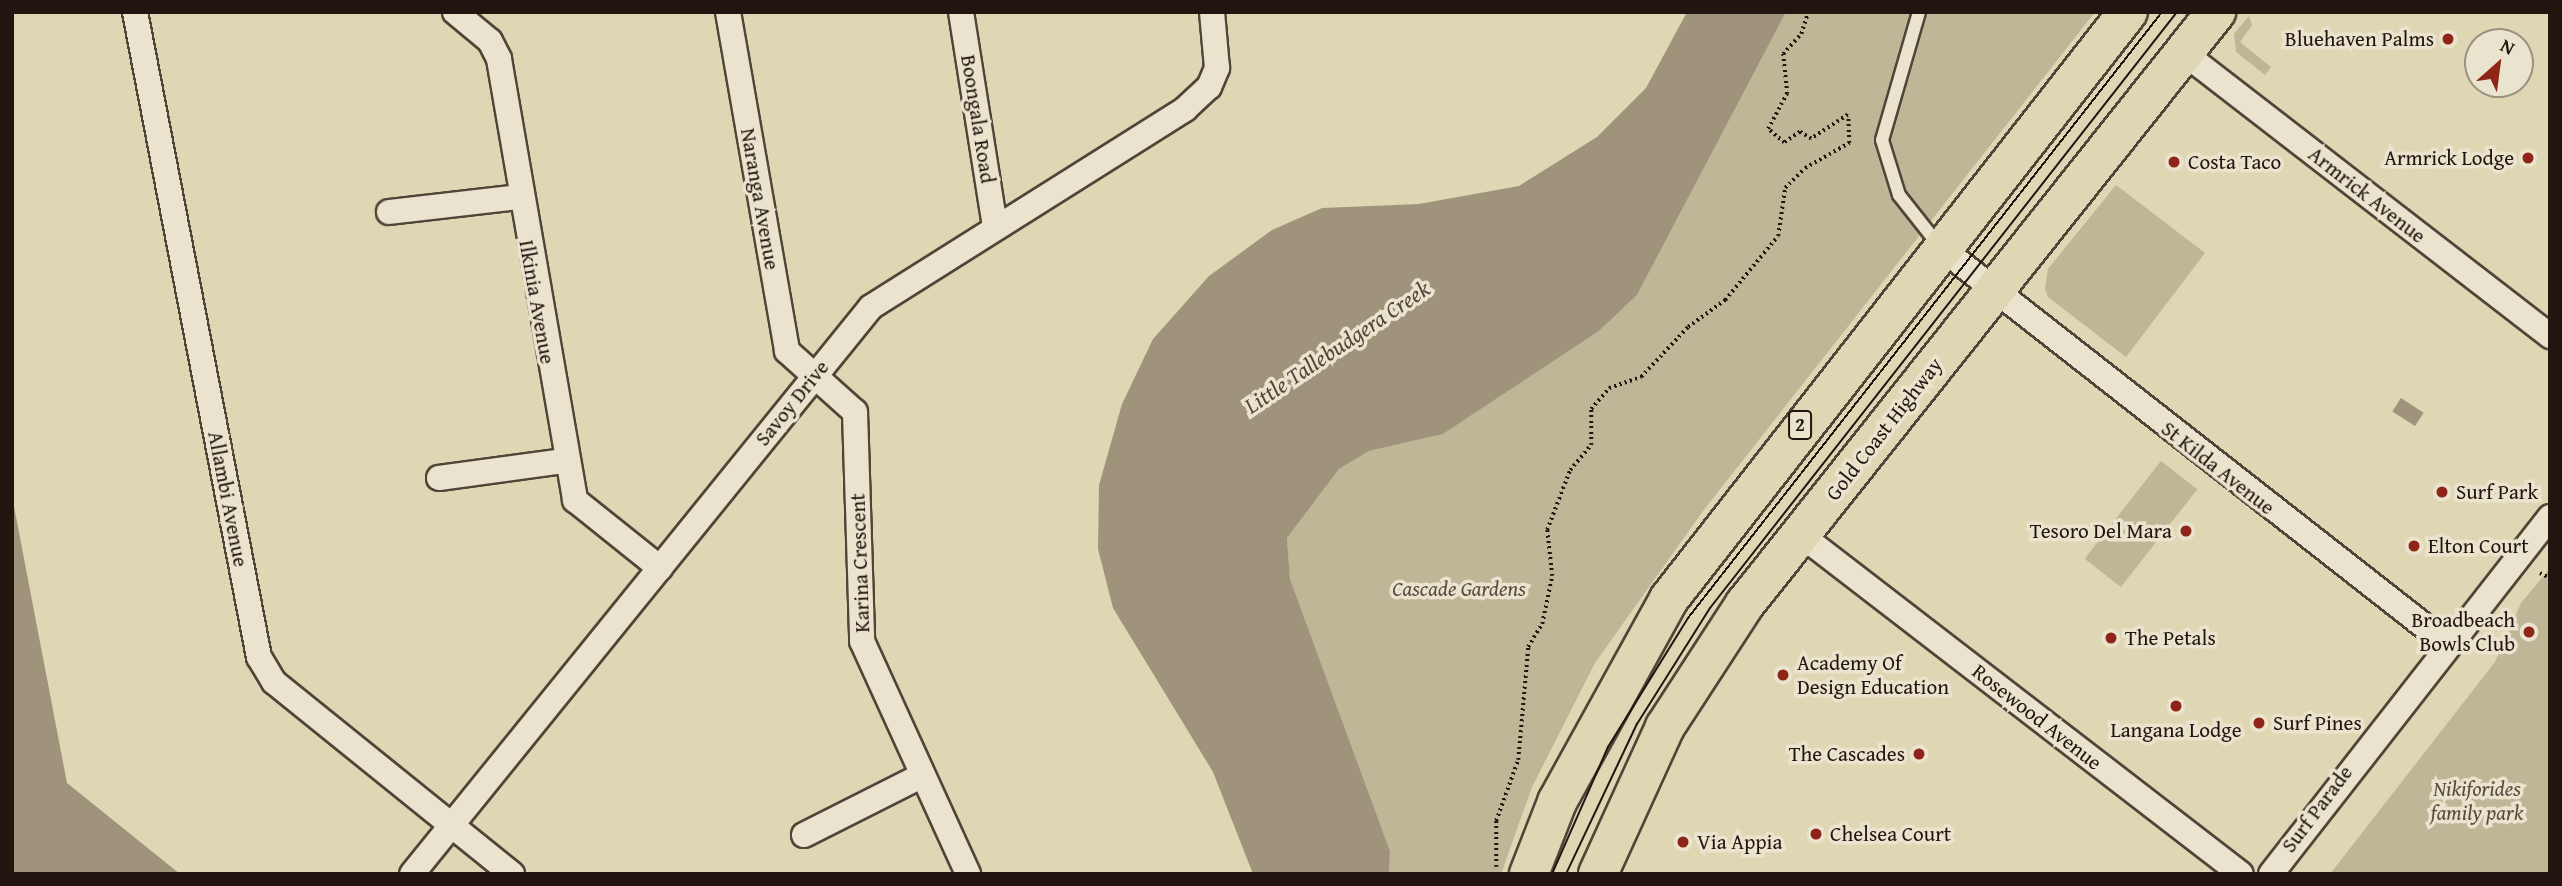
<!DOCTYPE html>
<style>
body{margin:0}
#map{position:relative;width:2562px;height:886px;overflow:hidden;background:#dfd6b3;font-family:"Gentium Book Plus",serif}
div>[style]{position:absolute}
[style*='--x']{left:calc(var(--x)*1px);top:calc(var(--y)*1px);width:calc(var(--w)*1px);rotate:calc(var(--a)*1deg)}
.green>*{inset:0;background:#bfb597;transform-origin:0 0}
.water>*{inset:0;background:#9f947b;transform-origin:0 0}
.path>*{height:3.5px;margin-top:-1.75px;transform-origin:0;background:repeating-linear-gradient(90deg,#22140f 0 2px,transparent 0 5.5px)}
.roads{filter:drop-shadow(2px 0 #514438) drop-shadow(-2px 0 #514438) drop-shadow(0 2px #514438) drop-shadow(0 -2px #514438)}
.lane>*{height:12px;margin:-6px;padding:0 6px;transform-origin:6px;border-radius:6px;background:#eae4ce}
.street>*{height:24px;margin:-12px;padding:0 12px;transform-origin:12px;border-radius:12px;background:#eae4ce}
.highway>*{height:38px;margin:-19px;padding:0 19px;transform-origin:19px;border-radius:19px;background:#dfd6b3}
.tram>*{height:2px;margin:-1px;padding:0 1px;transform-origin:1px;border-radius:1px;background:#22140f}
.dots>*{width:19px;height:19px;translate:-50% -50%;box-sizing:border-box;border:4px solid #eae4ce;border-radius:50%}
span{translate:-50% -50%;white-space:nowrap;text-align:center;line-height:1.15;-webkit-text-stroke:7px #eae4ce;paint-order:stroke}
.shield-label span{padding:2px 5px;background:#eae4ce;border:2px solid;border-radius:5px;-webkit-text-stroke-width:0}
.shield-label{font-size:19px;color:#22140f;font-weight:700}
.poi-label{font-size:21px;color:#22140f}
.right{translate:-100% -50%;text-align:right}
.left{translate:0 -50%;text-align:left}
.street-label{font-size:21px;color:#22140f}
.park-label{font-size:21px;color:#594c3f;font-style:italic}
.water-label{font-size:23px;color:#54473a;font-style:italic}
.frame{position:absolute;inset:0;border:14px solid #22140f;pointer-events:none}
.north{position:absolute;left:2464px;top:28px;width:70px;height:70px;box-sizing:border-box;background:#eae4ce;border:2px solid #9a9182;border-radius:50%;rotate:28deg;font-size:19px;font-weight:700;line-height:28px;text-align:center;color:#22140f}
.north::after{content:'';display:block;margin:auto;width:24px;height:32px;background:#8f2418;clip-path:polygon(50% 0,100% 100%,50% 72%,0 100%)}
</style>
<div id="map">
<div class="green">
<i style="clip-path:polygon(1786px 12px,2095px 12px,1703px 511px,1595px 663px,1532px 787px,1501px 874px,1389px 874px,1390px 851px,1290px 579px,1287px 538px,1339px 469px,1369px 451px,1443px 434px,1599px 331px,1637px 295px)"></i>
<i style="clip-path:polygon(2249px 16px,2252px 25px,2240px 42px,2271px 67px,2265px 75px,2236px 52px,2234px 34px)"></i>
<i style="clip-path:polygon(2116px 185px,2205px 253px,2126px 357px,2048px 297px,2045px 288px,2048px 269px)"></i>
<i style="left:2161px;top:461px;width:46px;height:124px;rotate:38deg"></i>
<i style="clip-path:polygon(2550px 568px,2550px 874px,2330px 874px,2495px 662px,2521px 603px)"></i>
</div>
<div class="water">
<i style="clip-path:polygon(1687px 12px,1786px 12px,1637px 295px,1599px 331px,1443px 434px,1369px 451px,1339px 469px,1287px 538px,1290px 579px,1390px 851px,1389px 874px,1253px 874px,1213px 772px,1113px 608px,1098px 549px,1099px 485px,1122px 404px,1153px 339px,1209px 276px,1272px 230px,1322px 208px,1419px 204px,1519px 186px,1597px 137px,1646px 88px)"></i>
<i style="left:2401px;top:398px;width:27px;height:16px;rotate:33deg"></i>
<i style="clip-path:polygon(12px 496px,67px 783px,180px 874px,12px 874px)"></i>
</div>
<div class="path">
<i style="--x:2540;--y:573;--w:11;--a:27"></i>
<i style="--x:1496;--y:867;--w:46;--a:-90"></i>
<i style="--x:1496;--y:821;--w:65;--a:-70.2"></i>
<i style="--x:1518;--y:760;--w:113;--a:-84.9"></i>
<i style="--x:1528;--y:647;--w:27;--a:-59"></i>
<i style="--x:1542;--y:624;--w:49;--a:-78.2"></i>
<i style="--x:1552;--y:576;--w:46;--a:-96.2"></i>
<i style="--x:1547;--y:530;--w:64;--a:-69"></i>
<i style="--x:1570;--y:470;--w:33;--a:-50"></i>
<i style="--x:1591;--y:445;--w:36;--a:-90"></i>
<i style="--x:1591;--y:409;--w:28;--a:-49"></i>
<i style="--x:1609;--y:388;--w:34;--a:-19"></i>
<i style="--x:1641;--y:377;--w:69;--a:-46.8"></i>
<i style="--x:1688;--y:327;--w:46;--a:-36.1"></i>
<i style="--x:1725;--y:300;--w:83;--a:-50.4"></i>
<i style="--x:1778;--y:236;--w:49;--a:-81.7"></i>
<i style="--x:1785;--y:188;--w:28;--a:-45"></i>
<i style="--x:1805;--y:168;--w:51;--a:-29.6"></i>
<i style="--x:1849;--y:143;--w:28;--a:-92"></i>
<i style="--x:1848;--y:115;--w:44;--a:147"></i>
<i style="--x:1811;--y:139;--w:13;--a:-148"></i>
<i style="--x:1800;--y:132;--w:19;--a:145"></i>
<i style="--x:1784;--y:143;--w:21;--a:-139"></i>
<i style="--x:1768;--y:129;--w:40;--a:-62"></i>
<i style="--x:1787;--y:94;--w:40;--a:-95.7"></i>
<i style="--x:1783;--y:54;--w:27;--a:-48"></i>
<i style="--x:1801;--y:34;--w:23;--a:-72"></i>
</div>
<div class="roads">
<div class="lane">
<i style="--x:1919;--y:12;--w:133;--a:106.1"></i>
<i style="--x:1882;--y:140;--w:58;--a:72.8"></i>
<i style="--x:1899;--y:195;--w:66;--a:51.7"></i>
</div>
<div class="street">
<i style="--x:135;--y:12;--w:657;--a:79.12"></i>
<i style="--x:259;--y:657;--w:29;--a:59"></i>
<i style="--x:274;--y:682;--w:306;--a:38.9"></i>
<i style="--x:455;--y:12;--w:45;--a:39.6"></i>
<i style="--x:490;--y:41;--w:20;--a:63"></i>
<i style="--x:499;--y:59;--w:448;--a:80.2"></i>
<i style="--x:575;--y:500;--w:109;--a:38.7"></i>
<i style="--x:728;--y:12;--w:344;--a:80.1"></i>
<i style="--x:787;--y:351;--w:91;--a:41.9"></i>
<i style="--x:855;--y:412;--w:229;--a:88.2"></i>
<i style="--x:862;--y:641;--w:256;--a:65.5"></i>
<i style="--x:961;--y:12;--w:218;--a:81"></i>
<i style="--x:2184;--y:53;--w:463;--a:37.7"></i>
<i style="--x:389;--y:212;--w:131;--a:-6.6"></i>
<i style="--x:1940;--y:247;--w:643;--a:38.05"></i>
<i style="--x:439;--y:478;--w:125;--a:-7.8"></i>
<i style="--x:1801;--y:535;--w:555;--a:37.61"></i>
<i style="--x:804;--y:835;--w:131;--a:-26.8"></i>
<i style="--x:412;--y:874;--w:729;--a:-51.01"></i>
<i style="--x:871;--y:307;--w:371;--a:-32.2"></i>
<i style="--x:1185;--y:109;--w:33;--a:-43"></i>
<i style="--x:1209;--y:87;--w:21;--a:-67"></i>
<i style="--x:1217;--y:68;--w:56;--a:-95.1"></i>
<i style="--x:2271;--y:874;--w:453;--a:-52"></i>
</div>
<div class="highway">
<i style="--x:1529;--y:874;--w:77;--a:-68.7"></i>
<i style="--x:1557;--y:802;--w:232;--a:-61.1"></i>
<i style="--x:1669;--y:599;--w:745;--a:-51.98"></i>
<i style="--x:1598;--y:874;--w:162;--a:-65.5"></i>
<i style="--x:1665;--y:727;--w:147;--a:-57"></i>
<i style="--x:1745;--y:604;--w:757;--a:-51.49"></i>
</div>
</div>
<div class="tram">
<i style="--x:1552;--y:874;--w:139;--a:-66.2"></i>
<i style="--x:1608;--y:747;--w:152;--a:-58.2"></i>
<i style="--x:1688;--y:618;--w:769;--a:-51.97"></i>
<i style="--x:1566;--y:874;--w:166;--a:-64.7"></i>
<i style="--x:1637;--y:724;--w:137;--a:-57.8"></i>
<i style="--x:1710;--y:608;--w:757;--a:-51.92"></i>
</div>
<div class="dots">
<i style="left:2448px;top:39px;background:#8f2418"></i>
<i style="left:2528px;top:158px;background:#8f2418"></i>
<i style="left:2174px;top:162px;background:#8f2418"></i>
<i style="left:2442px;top:492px;background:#8f2418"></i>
<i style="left:2186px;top:531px;background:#8f2418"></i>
<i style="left:2414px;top:546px;background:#8f2418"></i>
<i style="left:2529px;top:632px;background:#8f2418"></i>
<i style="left:2111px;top:638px;background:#8f2418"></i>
<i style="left:1783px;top:675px;background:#8f2418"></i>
<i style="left:2176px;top:706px;background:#8f2418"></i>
<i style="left:2259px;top:723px;background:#8f2418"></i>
<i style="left:1919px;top:754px;background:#8f2418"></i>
<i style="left:1816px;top:834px;background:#8f2418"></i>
<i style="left:1683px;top:842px;background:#8f2418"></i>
</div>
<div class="shield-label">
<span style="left:1800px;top:425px">2</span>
</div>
<div class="poi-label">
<span class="right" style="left:2434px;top:39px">Bluehaven Palms</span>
<span class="right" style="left:2514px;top:158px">Armrick Lodge</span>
<span class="left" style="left:2188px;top:162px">Costa Taco</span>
<span class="left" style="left:2456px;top:492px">Surf Park</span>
<span class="right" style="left:2172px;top:531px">Tesoro Del Mara</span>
<span class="left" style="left:2428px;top:546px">Elton Court</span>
<span class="right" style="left:2515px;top:632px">Broadbeach<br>Bowls Club</span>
<span class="left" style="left:2125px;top:638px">The Petals</span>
<span class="left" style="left:1797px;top:675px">Academy Of<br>Design Education</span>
<span class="left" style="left:2273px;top:723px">Surf Pines</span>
<span style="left:2176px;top:730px">Langana Lodge</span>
<span class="right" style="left:1905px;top:754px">The Cascades</span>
<span class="left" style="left:1830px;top:834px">Chelsea Court</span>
<span class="left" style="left:1697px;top:842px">Via Appia</span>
</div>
<div class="street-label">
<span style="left:978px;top:119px;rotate:81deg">Boongala Road</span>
<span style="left:2367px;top:195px;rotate:38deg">Armrick Avenue</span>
<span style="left:760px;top:199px;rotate:80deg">Naranga Avenue</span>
<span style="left:537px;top:302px;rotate:80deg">Ilkinia Avenue</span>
<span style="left:792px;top:403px;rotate:-51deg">Savoy Drive</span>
<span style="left:1884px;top:429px;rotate:-52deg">Gold Coast Highway</span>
<span style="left:2218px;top:468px;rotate:38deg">St Kilda Avenue</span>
<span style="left:228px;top:499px;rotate:79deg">Allambi Avenue</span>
<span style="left:860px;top:563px;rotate:-92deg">Karina Crescent</span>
<span style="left:2037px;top:717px;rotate:38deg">Rosewood Avenue</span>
<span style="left:2317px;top:809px;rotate:-53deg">Surf Parade</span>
</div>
<div class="park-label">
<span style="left:1459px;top:589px">Cascade Gardens</span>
<span style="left:2477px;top:801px">Nikiforides<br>family park</span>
</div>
<div class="water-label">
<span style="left:1337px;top:347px;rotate:-34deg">Little Tallebudgera Creek</span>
</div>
<div class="frame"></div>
<div class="north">N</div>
</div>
